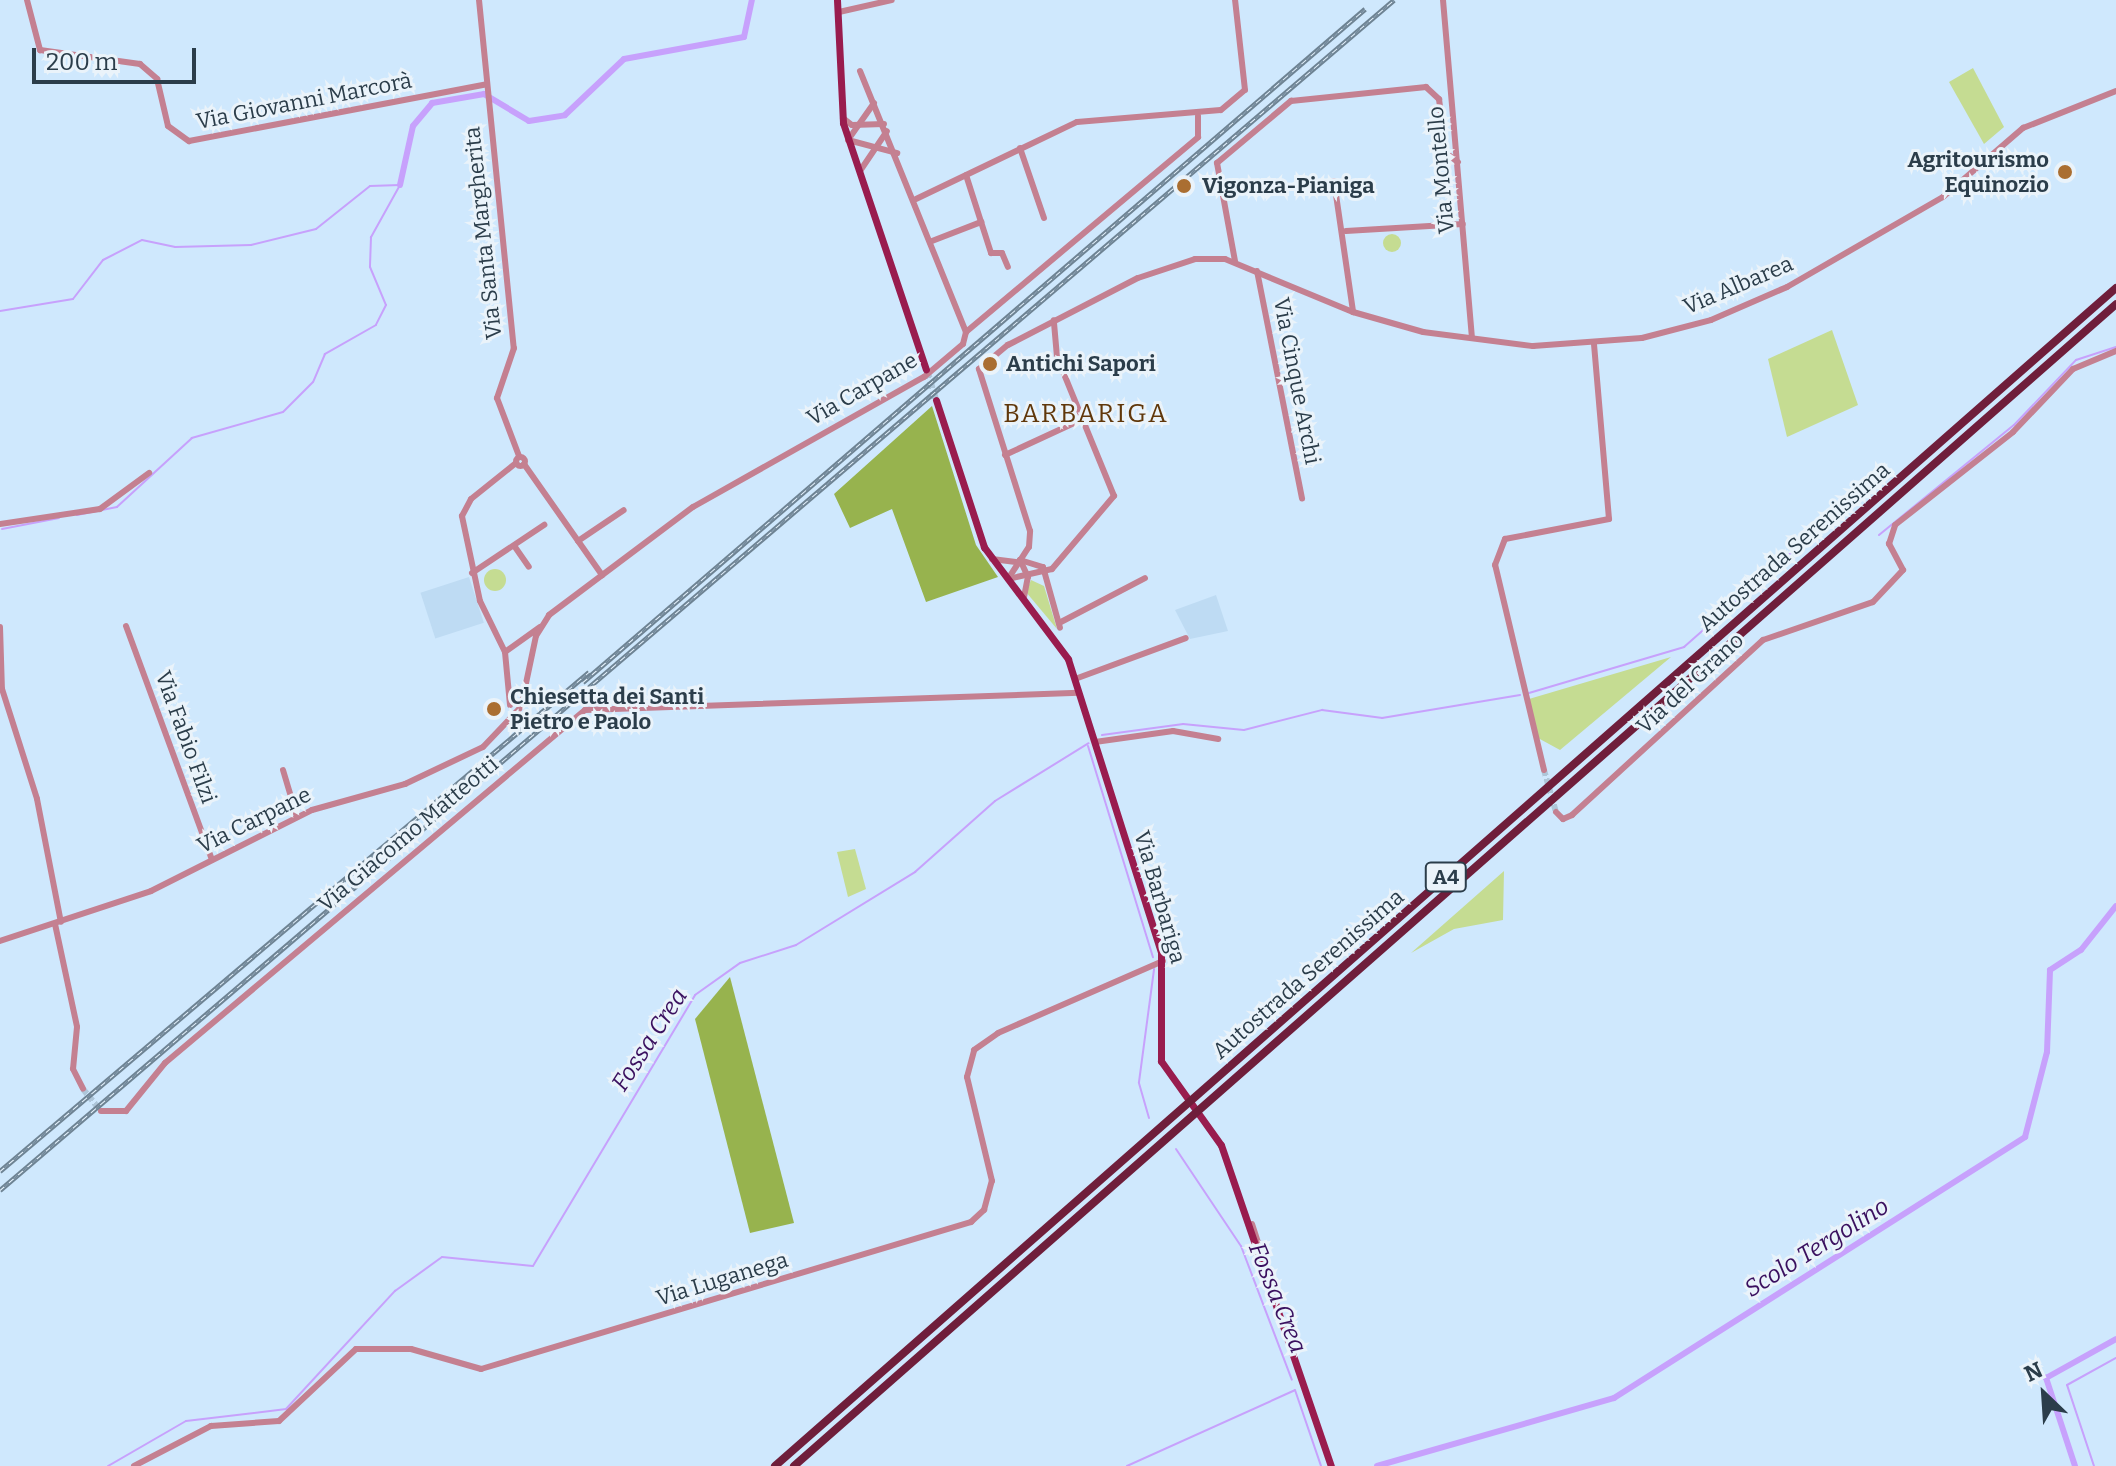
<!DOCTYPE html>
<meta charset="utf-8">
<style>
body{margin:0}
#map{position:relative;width:2116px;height:1466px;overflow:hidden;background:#cfe8fd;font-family:Bitter,serif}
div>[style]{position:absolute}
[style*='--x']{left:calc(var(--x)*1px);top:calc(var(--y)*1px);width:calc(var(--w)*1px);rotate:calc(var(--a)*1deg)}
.built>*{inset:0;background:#bedbf3;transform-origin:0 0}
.green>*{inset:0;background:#c5dc92}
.round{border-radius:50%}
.forest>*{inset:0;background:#97b34e}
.stream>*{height:2px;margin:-1px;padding:0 1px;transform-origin:1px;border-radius:1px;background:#c7a1fc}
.canal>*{height:6px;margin:-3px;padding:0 3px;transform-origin:3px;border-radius:3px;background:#c7a1fc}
.minor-tunnel>*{height:6px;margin-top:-3px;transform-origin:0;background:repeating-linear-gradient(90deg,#aec6d9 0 6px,transparent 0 9px)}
.major-tunnel>*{height:7px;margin-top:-3.5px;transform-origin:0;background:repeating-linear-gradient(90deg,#aec6d9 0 7px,transparent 0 10.5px)}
.minor>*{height:6px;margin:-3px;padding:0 3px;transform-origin:3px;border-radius:3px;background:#c48091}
.minor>.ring{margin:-3px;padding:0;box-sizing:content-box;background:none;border:6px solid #c48091;border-radius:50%}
.major>*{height:7px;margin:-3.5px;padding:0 3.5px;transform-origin:3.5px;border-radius:3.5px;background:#991c4e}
.highway>*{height:8px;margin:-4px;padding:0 4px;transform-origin:4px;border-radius:4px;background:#6f1e3b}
.rail>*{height:5px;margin-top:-2.5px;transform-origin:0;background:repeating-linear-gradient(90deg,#eaf3fa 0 6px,#6e8393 0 12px);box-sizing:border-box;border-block:2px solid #6e8393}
.dots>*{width:22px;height:22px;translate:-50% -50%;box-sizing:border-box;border:4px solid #eaf3fa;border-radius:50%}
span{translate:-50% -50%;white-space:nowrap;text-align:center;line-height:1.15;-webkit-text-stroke:6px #eaf3fa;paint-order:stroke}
.shield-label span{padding:2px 6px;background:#eaf3fa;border:2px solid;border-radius:6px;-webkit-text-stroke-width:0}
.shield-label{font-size:20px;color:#2b3d4a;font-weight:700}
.street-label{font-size:22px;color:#2b3d4a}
.poi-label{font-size:22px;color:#2b3d4a;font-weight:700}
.right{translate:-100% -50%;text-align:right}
.left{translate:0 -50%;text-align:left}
.water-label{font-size:24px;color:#3a105f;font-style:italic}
.quarter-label{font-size:26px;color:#60370a;letter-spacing:2px}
.north{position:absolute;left:2004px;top:1354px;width:80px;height:80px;-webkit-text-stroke:6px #eaf3fa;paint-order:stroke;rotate:335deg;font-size:22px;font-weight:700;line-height:32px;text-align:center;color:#2b3d4a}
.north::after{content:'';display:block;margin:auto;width:28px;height:36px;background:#2b3d4a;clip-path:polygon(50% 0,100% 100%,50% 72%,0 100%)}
.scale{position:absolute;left:32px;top:48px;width:164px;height:36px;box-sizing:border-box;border:4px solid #2b3d4a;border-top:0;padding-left:10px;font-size:24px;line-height:28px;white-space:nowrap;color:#2b3d4a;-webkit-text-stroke:6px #eaf3fa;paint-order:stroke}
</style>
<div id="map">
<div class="built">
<i style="left:469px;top:577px;width:48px;height:51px;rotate:72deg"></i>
<i style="clip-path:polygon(1216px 595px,1228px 631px,1190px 639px,1175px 610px)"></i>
</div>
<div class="green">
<i style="clip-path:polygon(1973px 68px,2004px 127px,1984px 144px,1949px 82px)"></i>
<i class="round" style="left:1383px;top:234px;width:18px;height:18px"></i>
<i style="clip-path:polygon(1832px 330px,1858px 405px,1787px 437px,1768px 359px)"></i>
<i class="round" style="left:484px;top:569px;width:22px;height:22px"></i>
<i style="clip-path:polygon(1031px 580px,1044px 586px,1057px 629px,1026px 592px)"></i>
<i style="clip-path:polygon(1671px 657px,1560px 750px,1538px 738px,1529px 699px)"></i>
<i style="clip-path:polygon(855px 849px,866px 889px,848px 897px,837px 852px)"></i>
<i style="clip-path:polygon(1504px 871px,1503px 920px,1454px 929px,1411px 953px)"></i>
</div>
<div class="forest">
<i style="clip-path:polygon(932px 406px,976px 545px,998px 577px,926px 602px,892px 509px,850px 528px,834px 494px)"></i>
<i style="clip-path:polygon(730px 977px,794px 1223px,750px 1233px,695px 1019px)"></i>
</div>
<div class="stream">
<i style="--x:0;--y:311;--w:74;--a:-9.3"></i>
<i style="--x:73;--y:299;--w:49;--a:-52.4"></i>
<i style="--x:103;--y:260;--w:44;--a:-27.1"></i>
<i style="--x:142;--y:240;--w:34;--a:12"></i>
<i style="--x:175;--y:247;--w:76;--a:-1.5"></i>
<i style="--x:251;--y:245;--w:67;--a:-13.8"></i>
<i style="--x:316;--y:229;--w:69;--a:-38.5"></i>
<i style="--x:370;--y:186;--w:30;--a:-2"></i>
<i style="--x:400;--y:185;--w:60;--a:119.1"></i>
<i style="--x:371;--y:237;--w:30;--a:92"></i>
<i style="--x:370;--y:267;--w:41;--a:67.2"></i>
<i style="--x:386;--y:305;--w:22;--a:117"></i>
<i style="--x:376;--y:325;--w:59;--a:150.4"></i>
<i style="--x:325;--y:354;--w:30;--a:113"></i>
<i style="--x:313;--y:382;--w:42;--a:135"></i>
<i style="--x:283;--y:412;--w:95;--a:164.1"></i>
<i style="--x:192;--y:438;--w:102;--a:137.4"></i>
<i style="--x:117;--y:507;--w:41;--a:168.7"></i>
<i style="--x:2;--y:529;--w:58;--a:-10.9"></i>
<i style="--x:1879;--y:535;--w:174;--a:-39.2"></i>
<i style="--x:2014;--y:425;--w:90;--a:-46.4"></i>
<i style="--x:2076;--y:360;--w:42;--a:-18"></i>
<i style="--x:1529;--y:693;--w:162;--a:-16.5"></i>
<i style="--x:1684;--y:647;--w:224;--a:-41.4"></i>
<i style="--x:1102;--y:735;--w:82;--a:-7.7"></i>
<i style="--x:1183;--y:724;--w:61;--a:5.6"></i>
<i style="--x:1244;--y:730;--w:81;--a:-14.4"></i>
<i style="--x:1322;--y:710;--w:61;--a:7.6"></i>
<i style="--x:1382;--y:718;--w:140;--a:-9.5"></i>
<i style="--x:1088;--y:746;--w:221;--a:72.9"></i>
<i style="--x:1149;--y:1118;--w:37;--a:-106"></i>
<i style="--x:1139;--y:1082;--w:114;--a:-82.4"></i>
<i style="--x:1176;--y:1149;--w:117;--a:56.2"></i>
<i style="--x:1241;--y:1246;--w:143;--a:69.2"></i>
<i style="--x:108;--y:1466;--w:90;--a:-30"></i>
<i style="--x:186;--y:1421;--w:101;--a:-6.8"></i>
<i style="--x:286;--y:1409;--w:161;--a:-47.3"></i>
<i style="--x:395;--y:1291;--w:58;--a:-35.9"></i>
<i style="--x:442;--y:1257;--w:91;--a:5.6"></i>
<i style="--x:533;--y:1266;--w:316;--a:-59.1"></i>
<i style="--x:695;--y:995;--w:55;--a:-35.4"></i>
<i style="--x:740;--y:963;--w:59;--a:-17.8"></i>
<i style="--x:796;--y:945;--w:140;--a:-31.5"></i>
<i style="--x:915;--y:872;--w:107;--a:-41.6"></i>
<i style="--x:995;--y:801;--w:110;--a:-31.7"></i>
<i style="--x:1127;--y:1466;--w:184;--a:-24.3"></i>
<i style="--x:1295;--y:1390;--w:80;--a:71.1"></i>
<i style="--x:2094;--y:1466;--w:85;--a:-108.4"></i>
<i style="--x:2067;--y:1385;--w:56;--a:-28.9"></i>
</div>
<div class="canal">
<i style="--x:400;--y:185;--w:60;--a:-77.6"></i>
<i style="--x:413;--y:126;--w:30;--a:-50"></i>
<i style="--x:432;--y:103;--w:53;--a:-9.8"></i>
<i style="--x:484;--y:94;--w:52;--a:31"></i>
<i style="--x:529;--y:121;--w:36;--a:-9"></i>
<i style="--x:565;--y:115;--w:81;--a:-43.5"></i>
<i style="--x:624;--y:59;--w:122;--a:-10.4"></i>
<i style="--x:744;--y:37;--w:38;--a:-78"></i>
<i style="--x:1377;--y:1466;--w:247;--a:-16"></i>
<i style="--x:1614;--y:1398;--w:487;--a:-32.4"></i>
<i style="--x:2025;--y:1137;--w:88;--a:-75.5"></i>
<i style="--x:2047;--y:1052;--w:82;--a:-87.9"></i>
<i style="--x:2050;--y:970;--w:37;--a:-33"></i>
<i style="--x:2081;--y:950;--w:56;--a:-51.5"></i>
<i style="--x:2075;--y:1466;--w:93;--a:-108.2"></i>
<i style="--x:2046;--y:1378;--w:80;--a:-29.1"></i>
</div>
<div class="minor-tunnel">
<i style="--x:1544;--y:770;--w:44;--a:74.1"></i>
<i style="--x:83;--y:1089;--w:28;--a:51"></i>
</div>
<div class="major-tunnel">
<i style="--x:927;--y:371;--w:30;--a:73"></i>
</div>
<div class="minor">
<i style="--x:27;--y:0;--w:52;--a:75.4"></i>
<i style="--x:40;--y:50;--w:101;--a:8"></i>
<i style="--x:140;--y:64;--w:23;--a:41"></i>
<i style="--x:157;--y:79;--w:48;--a:76.8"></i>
<i style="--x:168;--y:126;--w:26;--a:36"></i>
<i style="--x:189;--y:141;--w:303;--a:-10.8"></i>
<i style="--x:479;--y:0;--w:350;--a:84.3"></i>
<i style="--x:514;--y:348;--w:53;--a:108.8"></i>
<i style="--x:497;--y:398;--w:62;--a:69.2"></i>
<i style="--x:1443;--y:0;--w:338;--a:85.1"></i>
<i style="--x:839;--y:12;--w:54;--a:-12.8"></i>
<i style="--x:860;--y:71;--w:282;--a:67.9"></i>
<i style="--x:874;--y:103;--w:45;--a:125.1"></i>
<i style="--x:848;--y:140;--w:51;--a:14.9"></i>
<i style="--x:843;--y:118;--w:11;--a:38"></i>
<i style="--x:852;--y:125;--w:32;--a:-2"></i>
<i style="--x:1020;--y:148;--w:74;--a:71.1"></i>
<i style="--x:860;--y:171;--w:48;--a:-56"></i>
<i style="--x:966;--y:175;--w:82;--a:72.2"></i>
<i style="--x:991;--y:253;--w:11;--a:0"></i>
<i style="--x:1002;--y:253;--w:15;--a:67"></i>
<i style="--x:1334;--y:181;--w:132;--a:81.7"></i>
<i style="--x:916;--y:199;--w:178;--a:-25.6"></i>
<i style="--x:1077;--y:122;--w:144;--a:-4.8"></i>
<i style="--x:1221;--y:110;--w:31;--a:-40"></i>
<i style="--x:1245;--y:90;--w:91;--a:-96.3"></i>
<i style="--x:1346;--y:231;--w:117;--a:-3.4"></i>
<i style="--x:932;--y:241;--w:53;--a:-21.2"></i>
<i style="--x:1235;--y:261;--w:100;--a:-100.4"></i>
<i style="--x:1217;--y:163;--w:97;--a:-40"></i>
<i style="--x:1291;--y:101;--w:136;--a:-5.9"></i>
<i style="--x:1426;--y:87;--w:18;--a:43"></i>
<i style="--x:1439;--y:99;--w:54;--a:82.6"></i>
<i style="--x:1446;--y:153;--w:15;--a:37"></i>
<i style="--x:1257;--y:271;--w:232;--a:78.8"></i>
<i style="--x:966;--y:332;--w:303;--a:-40"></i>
<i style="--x:1198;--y:137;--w:21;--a:-90"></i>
<i style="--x:1005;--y:455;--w:78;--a:-24.9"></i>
<i class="ring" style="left:515.5px;top:456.5px;width:3px;height:3px"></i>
<i style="--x:524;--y:464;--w:136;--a:54.9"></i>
<i style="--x:0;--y:524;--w:101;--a:-8.5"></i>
<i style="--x:100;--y:509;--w:61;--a:-36.3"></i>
<i style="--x:578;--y:541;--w:55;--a:-34"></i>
<i style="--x:515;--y:547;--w:24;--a:55"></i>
<i style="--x:992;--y:559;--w:24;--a:7"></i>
<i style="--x:472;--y:573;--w:87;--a:-33.7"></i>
<i style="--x:1028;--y:577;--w:19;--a:-115"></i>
<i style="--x:1020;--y:560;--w:24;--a:17"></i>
<i style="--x:1043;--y:567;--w:63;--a:74.4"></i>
<i style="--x:1008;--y:579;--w:38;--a:-57"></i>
<i style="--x:1029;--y:547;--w:16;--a:-86"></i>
<i style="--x:1030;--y:531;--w:170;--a:-107.5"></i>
<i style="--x:979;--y:369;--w:38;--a:-40"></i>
<i style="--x:1008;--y:345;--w:146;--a:-27.3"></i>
<i style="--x:1138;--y:278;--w:60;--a:-18.4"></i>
<i style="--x:1195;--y:259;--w:30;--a:0"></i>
<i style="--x:1225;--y:259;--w:139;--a:22.5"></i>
<i style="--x:1353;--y:312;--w:73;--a:15.9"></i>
<i style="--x:1423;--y:332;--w:111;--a:7.3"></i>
<i style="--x:1533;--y:346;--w:109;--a:-4.2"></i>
<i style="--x:1642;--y:338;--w:71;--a:-14.6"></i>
<i style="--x:1711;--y:320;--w:83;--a:-23.5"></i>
<i style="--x:1787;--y:287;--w:180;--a:-30"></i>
<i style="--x:1943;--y:197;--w:106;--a:-40.8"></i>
<i style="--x:2023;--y:128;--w:100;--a:-21.7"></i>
<i style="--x:1008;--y:579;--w:45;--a:-12.8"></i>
<i style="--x:1052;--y:569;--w:96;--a:-49.7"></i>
<i style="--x:1114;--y:496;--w:150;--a:-112.3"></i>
<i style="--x:1057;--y:357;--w:37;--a:-95"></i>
<i style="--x:1024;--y:597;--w:20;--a:-79"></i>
<i style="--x:1059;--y:623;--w:97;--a:-27.6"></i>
<i style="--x:126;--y:626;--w:249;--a:69.8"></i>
<i style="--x:0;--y:627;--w:62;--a:88.2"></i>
<i style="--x:2;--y:689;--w:115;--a:72.3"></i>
<i style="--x:37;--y:799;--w:125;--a:79"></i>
<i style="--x:505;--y:652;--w:57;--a:-116.1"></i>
<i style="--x:480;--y:601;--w:87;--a:-102"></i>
<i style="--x:462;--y:516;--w:19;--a:-62"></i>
<i style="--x:471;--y:499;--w:58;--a:-38.7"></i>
<i style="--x:1075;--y:679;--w:118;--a:-20.3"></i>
<i style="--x:510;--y:705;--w:53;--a:-95.4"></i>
<i style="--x:505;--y:652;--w:43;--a:-35.5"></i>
<i style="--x:1095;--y:742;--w:79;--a:-8"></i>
<i style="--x:1173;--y:731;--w:46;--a:10.1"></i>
<i style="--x:283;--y:770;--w:49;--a:73.4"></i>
<i style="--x:1544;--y:770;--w:211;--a:-103.4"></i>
<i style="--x:1495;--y:565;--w:28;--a:-69"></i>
<i style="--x:1505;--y:539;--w:106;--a:-10.9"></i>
<i style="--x:1609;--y:519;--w:176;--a:-94.9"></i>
<i style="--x:1556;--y:812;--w:10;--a:45"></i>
<i style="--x:1563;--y:819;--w:10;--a:-24"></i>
<i style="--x:1572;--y:815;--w:259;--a:-42.5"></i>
<i style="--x:1763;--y:640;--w:116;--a:-19.1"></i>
<i style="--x:1873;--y:602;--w:44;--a:-46.8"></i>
<i style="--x:1903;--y:570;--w:30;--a:-118"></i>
<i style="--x:1889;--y:544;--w:20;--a:-72"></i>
<i style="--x:1895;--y:525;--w:150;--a:-38.2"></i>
<i style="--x:2013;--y:432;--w:87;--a:-46.4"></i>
<i style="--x:2073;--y:369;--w:47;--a:-22.7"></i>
<i style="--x:55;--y:924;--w:105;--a:77.9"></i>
<i style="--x:77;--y:1027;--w:42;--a:95.4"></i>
<i style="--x:73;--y:1069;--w:22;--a:63"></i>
<i style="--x:0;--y:941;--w:159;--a:-18.3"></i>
<i style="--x:151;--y:891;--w:180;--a:-26.7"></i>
<i style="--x:312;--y:810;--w:97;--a:-15.6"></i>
<i style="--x:405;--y:784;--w:86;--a:-25.4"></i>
<i style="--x:483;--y:747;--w:55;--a:-46.5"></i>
<i style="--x:521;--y:707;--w:73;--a:-78.1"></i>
<i style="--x:536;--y:636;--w:25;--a:-58"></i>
<i style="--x:549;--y:615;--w:180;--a:-36.9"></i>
<i style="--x:693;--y:507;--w:265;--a:-29.4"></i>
<i style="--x:924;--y:377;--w:51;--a:-40.2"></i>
<i style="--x:963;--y:344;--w:12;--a:-76"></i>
<i style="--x:101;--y:1111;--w:25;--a:0"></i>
<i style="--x:126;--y:1111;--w:62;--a:-50.9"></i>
<i style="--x:165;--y:1063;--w:549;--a:-40.05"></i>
<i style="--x:585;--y:710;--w:494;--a:-2"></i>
<i style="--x:1252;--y:1224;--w:26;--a:72"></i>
<i style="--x:1260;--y:1249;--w:7;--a:153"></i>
<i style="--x:134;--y:1466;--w:87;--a:-27.5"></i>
<i style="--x:211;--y:1426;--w:68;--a:-4.2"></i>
<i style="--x:279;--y:1421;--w:105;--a:-43.1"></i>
<i style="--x:356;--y:1349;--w:55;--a:0"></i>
<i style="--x:411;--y:1349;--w:73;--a:15.9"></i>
<i style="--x:481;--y:1369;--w:512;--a:-16.7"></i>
<i style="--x:971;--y:1222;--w:18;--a:-43"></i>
<i style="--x:984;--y:1210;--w:30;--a:-75"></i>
<i style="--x:992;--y:1181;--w:107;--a:-103.5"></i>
<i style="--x:967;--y:1077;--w:28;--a:-75"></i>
<i style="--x:974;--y:1050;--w:29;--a:-35"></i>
<i style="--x:998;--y:1033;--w:180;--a:-23.6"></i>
</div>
<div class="major">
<i style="--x:837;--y:0;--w:123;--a:87.2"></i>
<i style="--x:843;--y:123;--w:260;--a:71.4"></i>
<i style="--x:936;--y:400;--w:155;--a:71.9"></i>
<i style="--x:984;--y:547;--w:140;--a:53.1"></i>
<i style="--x:1068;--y:659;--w:308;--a:72.4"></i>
<i style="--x:1161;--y:953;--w:108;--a:90"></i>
<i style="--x:1161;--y:1061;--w:103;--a:54.5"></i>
<i style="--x:1221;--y:1145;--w:339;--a:71.1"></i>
</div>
<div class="highway">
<i style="--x:775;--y:1466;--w:1785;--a:-41.3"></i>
<i style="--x:794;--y:1466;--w:1760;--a:-41.31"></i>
</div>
<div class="rail">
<i style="--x:583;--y:682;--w:1032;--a:-40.72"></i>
<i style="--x:0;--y:1171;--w:772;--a:-40.27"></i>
<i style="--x:0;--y:1190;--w:1833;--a:-40.49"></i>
</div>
<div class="dots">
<i style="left:2065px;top:172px;background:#aa6e31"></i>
<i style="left:1184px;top:186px;background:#aa6e31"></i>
<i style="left:990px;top:364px;background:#aa6e31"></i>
<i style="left:494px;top:709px;background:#aa6e31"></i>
</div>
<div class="shield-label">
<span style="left:1446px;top:877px">A4</span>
</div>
<div class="street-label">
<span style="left:304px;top:101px;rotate:-11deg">Via Giovanni Marcorà</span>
<span style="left:1441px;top:170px;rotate:-95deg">Via Montello</span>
<span style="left:483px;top:233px;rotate:-96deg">Via Santa Margherita</span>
<span style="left:1738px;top:285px;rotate:-23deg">Via Albarea</span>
<span style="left:1297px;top:381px;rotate:79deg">Via Cinque Archi</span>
<span style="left:862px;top:389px;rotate:-30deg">Via Carpane</span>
<span style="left:1794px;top:547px;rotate:-41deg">Autostrada Serenissima</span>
<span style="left:1690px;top:683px;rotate:-43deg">Via del Grano</span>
<span style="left:186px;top:737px;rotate:70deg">Via Fabio Filzi</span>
<span style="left:254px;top:820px;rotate:-26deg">Via Carpane</span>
<span style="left:408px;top:834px;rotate:-40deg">Via Giacomo Matteotti</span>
<span style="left:1160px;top:897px;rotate:74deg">Via Barbariga</span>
<span style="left:1308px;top:974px;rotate:-41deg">Autostrada Serenissima</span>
<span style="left:722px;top:1279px;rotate:-17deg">Via Luganega</span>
</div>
<div class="poi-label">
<span class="right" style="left:2049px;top:172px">Agritourismo<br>Equinozio</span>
<span class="left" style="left:1202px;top:186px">Vigonza-Pianiga</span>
<span class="left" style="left:1006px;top:364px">Antichi Sapori</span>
<span class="left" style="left:510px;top:709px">Chiesetta dei Santi<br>Pietro e Paolo</span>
</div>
<div class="water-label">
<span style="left:650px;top:1040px;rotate:-57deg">Fossa Crea</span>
<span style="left:1817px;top:1248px;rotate:-32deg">Scolo Tergolino</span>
<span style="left:1277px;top:1298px;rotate:68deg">Fossa Crea</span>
</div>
<div class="quarter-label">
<span style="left:1086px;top:414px">BARBARIGA</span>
</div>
<div class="north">N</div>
<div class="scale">200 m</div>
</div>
